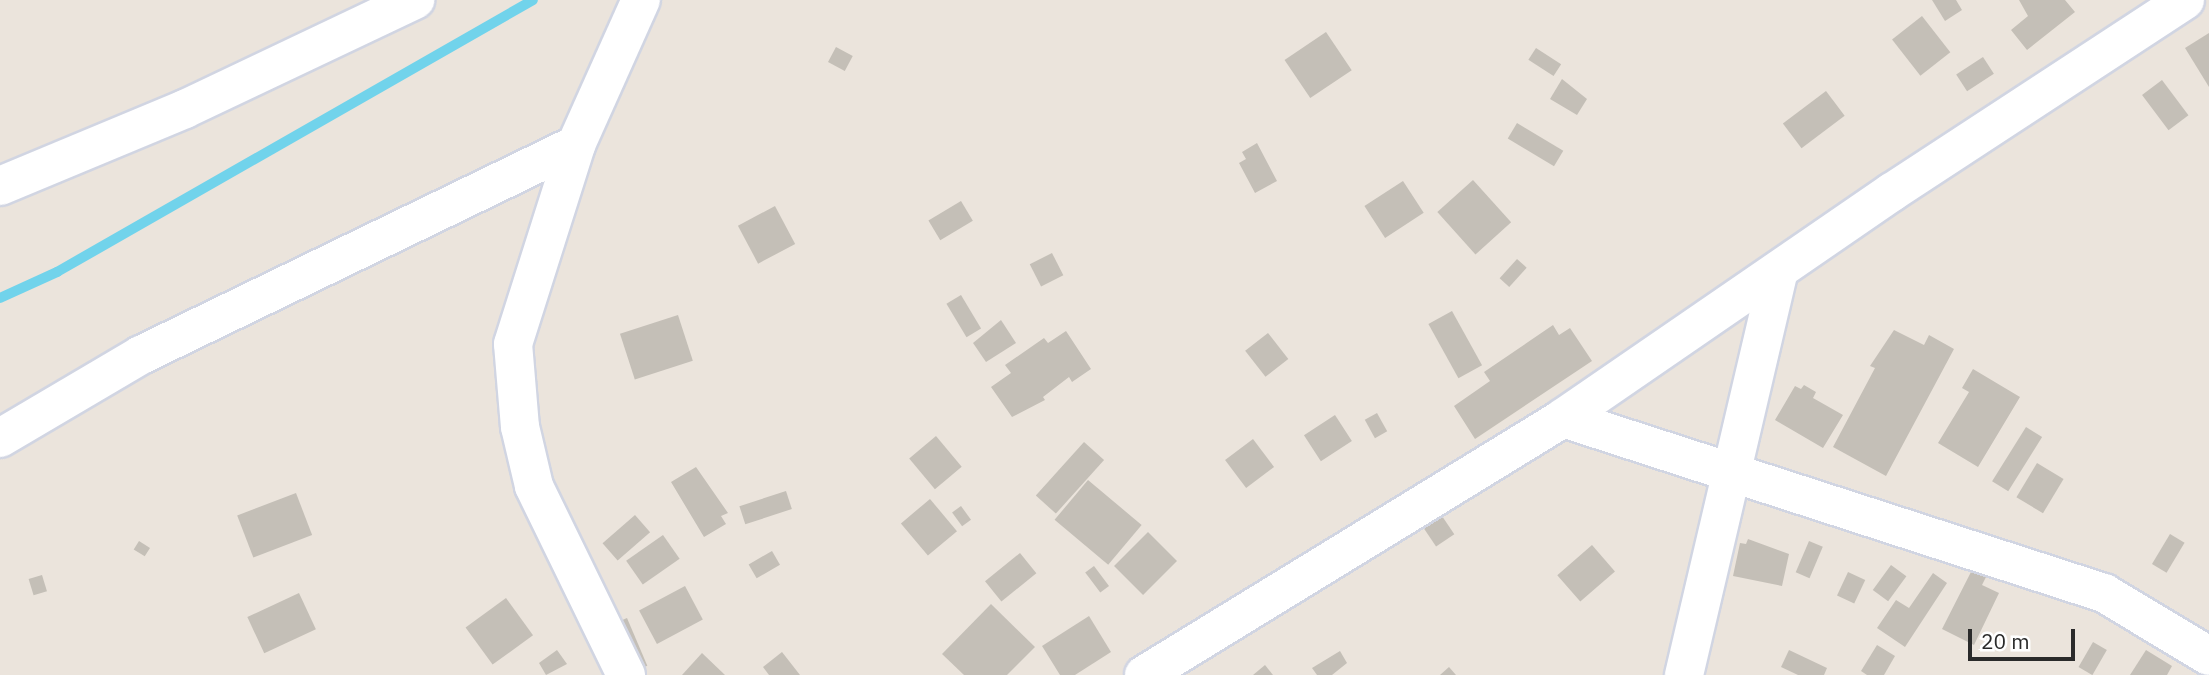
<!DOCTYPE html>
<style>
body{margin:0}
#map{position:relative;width:2209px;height:675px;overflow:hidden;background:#ebe4dc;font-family:"IBM Plex Sans",sans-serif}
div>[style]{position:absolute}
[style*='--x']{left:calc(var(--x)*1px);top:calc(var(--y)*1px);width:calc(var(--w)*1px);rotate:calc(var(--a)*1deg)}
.stream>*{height:10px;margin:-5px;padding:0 5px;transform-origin:5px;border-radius:5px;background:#71d3eb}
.building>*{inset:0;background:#c4bfb7;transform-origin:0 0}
.roads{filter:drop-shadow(2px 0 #d1d5e2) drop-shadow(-2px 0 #d1d5e2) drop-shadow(0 2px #d1d5e2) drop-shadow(0 -2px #d1d5e2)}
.minor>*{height:38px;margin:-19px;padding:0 19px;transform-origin:19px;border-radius:19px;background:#fff}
span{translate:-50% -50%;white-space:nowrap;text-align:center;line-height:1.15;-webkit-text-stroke:7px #fff;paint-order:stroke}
.scale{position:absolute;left:1968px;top:629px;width:107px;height:32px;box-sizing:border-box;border:4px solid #2a2a2a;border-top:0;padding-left:9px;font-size:21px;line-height:24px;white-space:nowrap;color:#2a2a2a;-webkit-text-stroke:5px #fff;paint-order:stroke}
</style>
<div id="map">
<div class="stream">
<i style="--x:0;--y:298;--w:63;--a:-24.5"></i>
<i style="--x:57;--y:272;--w:548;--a:-29.74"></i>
</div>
<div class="building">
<i style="clip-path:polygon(1932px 0,1956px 0,1962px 10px,1945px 21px)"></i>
<i style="clip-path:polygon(2019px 0,2065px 0,2075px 12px,2027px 50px,2011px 30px,2028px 16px)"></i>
<i style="left:1922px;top:16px;width:46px;height:38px;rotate:52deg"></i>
<i style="left:1326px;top:32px;width:46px;height:50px;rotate:56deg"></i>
<i style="clip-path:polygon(2209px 33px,2209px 87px,2185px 48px)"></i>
<i style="left:836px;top:47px;width:19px;height:17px;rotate:28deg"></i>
<i style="left:1536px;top:48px;width:30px;height:14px;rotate:33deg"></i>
<i style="left:1983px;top:57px;width:20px;height:32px;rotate:57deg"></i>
<i style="clip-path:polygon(1562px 79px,1587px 99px,1577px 115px,1550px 99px)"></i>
<i style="left:2162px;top:80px;width:44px;height:25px;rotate:53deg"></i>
<i style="left:1826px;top:91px;width:31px;height:54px;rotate:53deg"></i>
<i style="left:1517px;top:123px;width:54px;height:18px;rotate:31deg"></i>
<i style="clip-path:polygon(1257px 143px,1277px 181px,1255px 193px,1239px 163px,1246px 159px,1242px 152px)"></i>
<i style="left:1473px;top:180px;width:57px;height:48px;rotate:48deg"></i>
<i style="left:1403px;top:181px;width:38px;height:46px;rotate:57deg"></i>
<i style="left:961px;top:201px;width:23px;height:38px;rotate:59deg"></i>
<i style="left:775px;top:206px;width:43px;height:42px;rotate:62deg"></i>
<i style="left:1052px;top:253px;width:25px;height:25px;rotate:63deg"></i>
<i style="left:1517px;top:259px;width:13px;height:26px;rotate:42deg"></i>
<i style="left:961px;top:295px;width:39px;height:17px;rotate:59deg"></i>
<i style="left:1452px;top:311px;width:62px;height:27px;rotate:61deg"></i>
<i style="left:678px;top:315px;width:48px;height:61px;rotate:72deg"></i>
<i style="clip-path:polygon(1001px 320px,1016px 343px,986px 362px,973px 343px)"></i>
<i style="clip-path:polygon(1553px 325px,1559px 335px,1570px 328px,1592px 361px,1475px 439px,1454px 406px,1490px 381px,1484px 372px)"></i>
<i style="clip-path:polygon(1894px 330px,1924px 345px,1929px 335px,1954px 349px,1886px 476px,1833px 447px,1875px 368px,1870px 366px)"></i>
<i style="clip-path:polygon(1066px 331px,1091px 369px,1072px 382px,1069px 377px,1043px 397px,1045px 400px,1012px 417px,991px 387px,1011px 373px,1005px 365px,1044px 338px,1048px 343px)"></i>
<i style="left:1268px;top:333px;width:33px;height:29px;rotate:52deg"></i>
<i style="clip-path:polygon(1973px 369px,2020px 397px,1978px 467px,1938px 443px,1969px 392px,1962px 388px)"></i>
<i style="clip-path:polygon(1804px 385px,1816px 392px,1813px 398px,1843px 415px,1823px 448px,1775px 420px,1795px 386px,1801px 389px)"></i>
<i style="left:1377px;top:413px;width:21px;height:14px;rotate:61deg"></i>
<i style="left:1335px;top:415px;width:31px;height:37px;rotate:57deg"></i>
<i style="left:2026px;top:427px;width:19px;height:64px;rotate:32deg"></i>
<i style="left:936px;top:436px;width:40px;height:35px;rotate:50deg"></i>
<i style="left:1253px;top:439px;width:35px;height:35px;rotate:53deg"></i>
<i style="left:1084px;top:442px;width:27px;height:72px;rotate:42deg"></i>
<i style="left:2037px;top:463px;width:31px;height:40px;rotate:31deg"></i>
<i style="clip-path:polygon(696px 467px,728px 513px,721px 516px,726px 524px,704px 537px,671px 482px)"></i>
<i style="left:1088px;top:480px;width:70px;height:52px;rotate:40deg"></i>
<i style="left:786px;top:491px;width:19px;height:49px;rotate:72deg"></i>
<i style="left:296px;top:493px;width:45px;height:63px;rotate:69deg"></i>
<i style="left:930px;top:499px;width:42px;height:38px;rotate:50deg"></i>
<i style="left:961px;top:506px;width:17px;height:11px;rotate:54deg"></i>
<i style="left:635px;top:515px;width:23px;height:43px;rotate:49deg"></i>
<i style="left:1442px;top:516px;width:22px;height:22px;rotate:56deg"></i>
<i style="left:1148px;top:532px;width:41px;height:48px;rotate:45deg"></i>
<i style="left:2170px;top:534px;width:17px;height:35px;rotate:31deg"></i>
<i style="left:663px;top:535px;width:29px;height:45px;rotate:55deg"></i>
<i style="clip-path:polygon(1748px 539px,1789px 554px,1782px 586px,1733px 576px,1740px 543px,1746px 544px)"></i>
<i style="left:139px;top:541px;width:13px;height:10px;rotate:32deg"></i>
<i style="left:1809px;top:541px;width:15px;height:34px;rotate:23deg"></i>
<i style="left:1592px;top:545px;width:35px;height:46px;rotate:49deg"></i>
<i style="left:772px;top:551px;width:16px;height:27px;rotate:60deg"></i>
<i style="left:1020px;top:553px;width:26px;height:45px;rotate:51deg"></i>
<i style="left:1891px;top:565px;width:19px;height:31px;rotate:36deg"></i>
<i style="left:1094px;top:566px;width:25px;height:11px;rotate:53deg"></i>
<i style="clip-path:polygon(1972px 570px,1986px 577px,1982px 585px,1999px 593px,1974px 645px,1942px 629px)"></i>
<i style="left:1848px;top:572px;width:19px;height:26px;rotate:25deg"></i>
<i style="clip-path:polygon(1933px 573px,1947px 583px,1905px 647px,1877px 628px,1896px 600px,1909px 608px)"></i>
<i style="left:42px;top:575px;width:17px;height:14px;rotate:73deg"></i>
<i style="left:685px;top:586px;width:38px;height:52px;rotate:62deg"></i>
<i style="left:299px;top:593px;width:40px;height:57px;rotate:65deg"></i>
<i style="left:506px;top:598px;width:46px;height:50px;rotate:54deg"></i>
<i style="clip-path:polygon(991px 604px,1035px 647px,1007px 675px,964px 675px,942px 654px)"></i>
<i style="clip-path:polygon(1089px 616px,1111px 652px,1075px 675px,1060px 675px,1042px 646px)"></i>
<i style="left:627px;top:618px;width:52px;height:17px;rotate:67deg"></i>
<i style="left:2093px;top:642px;width:16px;height:29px;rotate:30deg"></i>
<i style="clip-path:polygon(1877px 645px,1895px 656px,1884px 675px,1867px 675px,1861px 671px)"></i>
<i style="clip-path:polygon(557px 650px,567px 664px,546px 675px,539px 663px)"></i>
<i style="clip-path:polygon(1789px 650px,1827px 668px,1824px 675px,1798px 675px,1781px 667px)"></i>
<i style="clip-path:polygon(2146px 650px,2172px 666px,2167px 675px,2130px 675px)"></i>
<i style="clip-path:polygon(1340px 651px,1347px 663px,1332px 675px,1317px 675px,1312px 668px)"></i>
<i style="clip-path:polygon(782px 652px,800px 675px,769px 675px,763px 667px)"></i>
<i style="clip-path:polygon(702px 653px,725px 675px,682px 675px)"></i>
<i style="clip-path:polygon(1265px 665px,1273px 675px,1253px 675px)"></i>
<i style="clip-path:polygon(1449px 667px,1456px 675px,1440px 675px)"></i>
</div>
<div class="roads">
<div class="minor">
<i style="--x:0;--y:186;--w:200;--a:-22.6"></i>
<i style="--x:185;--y:109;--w:255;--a:-25.4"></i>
<i style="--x:1563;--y:418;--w:399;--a:-34.5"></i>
<i style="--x:1892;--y:192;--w:350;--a:-33.2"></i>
<i style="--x:0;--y:438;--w:164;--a:-30.5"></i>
<i style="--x:141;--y:355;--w:483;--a:-25.8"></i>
<i style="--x:626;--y:675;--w:210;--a:-116"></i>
<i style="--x:534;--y:486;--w:61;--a:-103.3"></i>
<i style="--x:520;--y:427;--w:83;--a:-94.8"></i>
<i style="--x:513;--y:344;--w:209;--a:-72.4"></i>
<i style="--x:576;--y:145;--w:159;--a:-65.9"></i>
<i style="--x:1144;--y:675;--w:492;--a:-31.5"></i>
<i style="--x:1563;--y:418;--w:569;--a:17.93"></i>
<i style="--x:2104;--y:593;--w:122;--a:31"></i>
<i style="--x:1684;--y:675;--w:415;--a:-76.8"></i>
</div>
</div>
<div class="scale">20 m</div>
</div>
